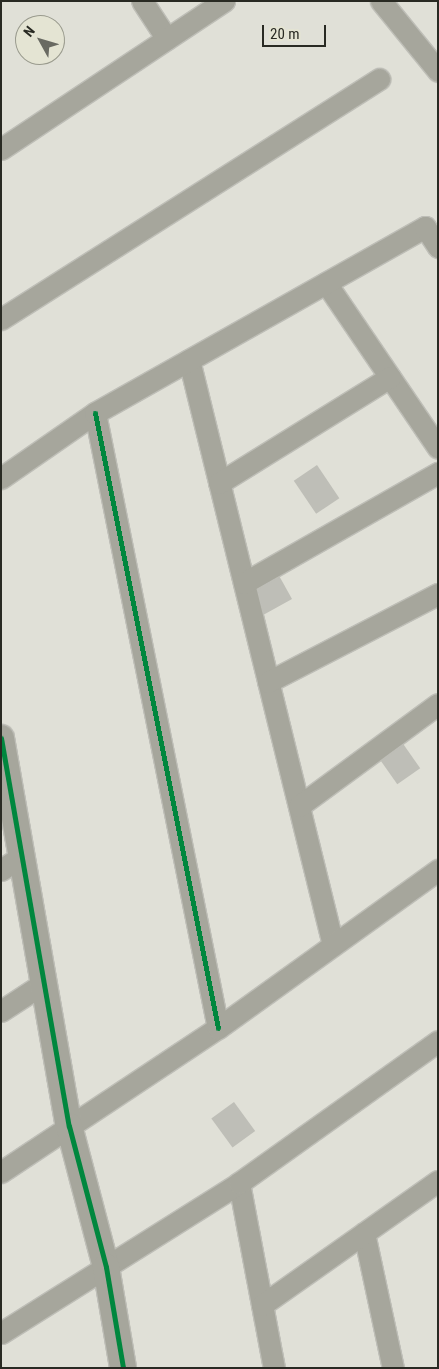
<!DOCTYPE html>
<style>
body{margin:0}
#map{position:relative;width:439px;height:1369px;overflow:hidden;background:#e0e0d7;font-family:"Roboto Condensed",sans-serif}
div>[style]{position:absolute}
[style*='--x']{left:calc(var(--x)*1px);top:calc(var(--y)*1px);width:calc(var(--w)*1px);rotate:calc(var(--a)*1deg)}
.building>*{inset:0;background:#bebeb7;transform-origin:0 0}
.roads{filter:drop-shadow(1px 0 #bebeb7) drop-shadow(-1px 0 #bebeb7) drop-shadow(0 1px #bebeb7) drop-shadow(0 -1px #bebeb7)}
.minor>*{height:21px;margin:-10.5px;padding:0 10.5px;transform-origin:10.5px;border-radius:10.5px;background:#a6a69c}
.tertiary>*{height:26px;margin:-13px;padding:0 13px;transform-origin:13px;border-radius:13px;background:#a6a69c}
.cycleway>*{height:5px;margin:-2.5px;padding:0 2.5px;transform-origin:2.5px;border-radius:2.5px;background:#00873e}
span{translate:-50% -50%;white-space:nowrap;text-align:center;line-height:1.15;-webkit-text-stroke:4.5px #e4e4d3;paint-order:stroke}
.frame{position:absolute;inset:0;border:2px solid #292a23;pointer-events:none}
.north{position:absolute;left:15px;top:15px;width:50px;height:50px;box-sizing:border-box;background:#e4e4d3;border:1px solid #999a8d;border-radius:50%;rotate:309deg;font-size:14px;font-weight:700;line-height:20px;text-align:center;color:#292a23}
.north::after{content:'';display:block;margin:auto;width:18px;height:22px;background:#696a62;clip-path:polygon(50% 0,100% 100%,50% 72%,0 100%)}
.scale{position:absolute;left:262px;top:25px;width:64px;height:22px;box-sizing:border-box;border:2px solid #292a23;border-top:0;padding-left:6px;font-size:15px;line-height:18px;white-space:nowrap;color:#292a23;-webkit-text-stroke:4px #e4e4d3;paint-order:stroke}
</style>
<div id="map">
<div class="building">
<i style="left:317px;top:465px;width:40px;height:28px;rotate:56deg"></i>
<i style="left:277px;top:572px;width:31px;height:33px;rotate:61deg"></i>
<i style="left:399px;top:738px;width:37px;height:28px;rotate:55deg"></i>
<i style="left:234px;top:1102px;width:36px;height:28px;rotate:54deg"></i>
</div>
<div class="roads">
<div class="minor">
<i style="--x:142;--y:1;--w:45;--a:56.7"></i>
<i style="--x:381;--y:1;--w:90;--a:50.8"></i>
<i style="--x:1;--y:149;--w:268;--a:-33.6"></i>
<i style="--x:326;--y:283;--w:199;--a:55.8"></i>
<i style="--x:1;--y:319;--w:448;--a:-32.4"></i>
<i style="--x:189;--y:360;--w:602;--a:76.17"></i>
<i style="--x:95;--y:413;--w:627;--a:78.69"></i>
<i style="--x:1;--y:478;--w:114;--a:-34.7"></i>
<i style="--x:95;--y:413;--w:379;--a:-29.4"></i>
<i style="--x:425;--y:227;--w:24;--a:57"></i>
<i style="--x:219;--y:483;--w:201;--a:-31.8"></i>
<i style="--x:244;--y:583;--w:223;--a:-29.6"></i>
<i style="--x:268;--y:682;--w:191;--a:-27.4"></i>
<i style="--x:299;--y:806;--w:172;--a:-36.3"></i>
<i style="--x:1;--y:870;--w:25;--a:-34"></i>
<i style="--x:1;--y:1011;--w:51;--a:-33.1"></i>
<i style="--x:1;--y:1172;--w:260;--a:-33.6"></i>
<i style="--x:218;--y:1028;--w:271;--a:-35.7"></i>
<i style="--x:239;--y:1183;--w:188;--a:79.3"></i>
<i style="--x:364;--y:1233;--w:138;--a:77.9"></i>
<i style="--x:262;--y:1305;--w:215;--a:-35.2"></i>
<i style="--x:1;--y:1333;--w:281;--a:-32.2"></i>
<i style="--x:239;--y:1183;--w:244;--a:-35.5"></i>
</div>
<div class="tertiary">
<i style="--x:1;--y:738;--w:394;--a:80.1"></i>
<i style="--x:69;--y:1126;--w:146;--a:75.3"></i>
<i style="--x:106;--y:1267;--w:102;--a:80.4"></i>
</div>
</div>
<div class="cycleway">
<i style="--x:95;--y:413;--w:627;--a:78.69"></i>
<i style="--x:1;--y:738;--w:394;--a:80.1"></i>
<i style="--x:69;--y:1126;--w:146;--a:75.3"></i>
<i style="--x:106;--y:1267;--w:102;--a:80.4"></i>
</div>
<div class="frame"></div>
<div class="north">N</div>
<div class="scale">20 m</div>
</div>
